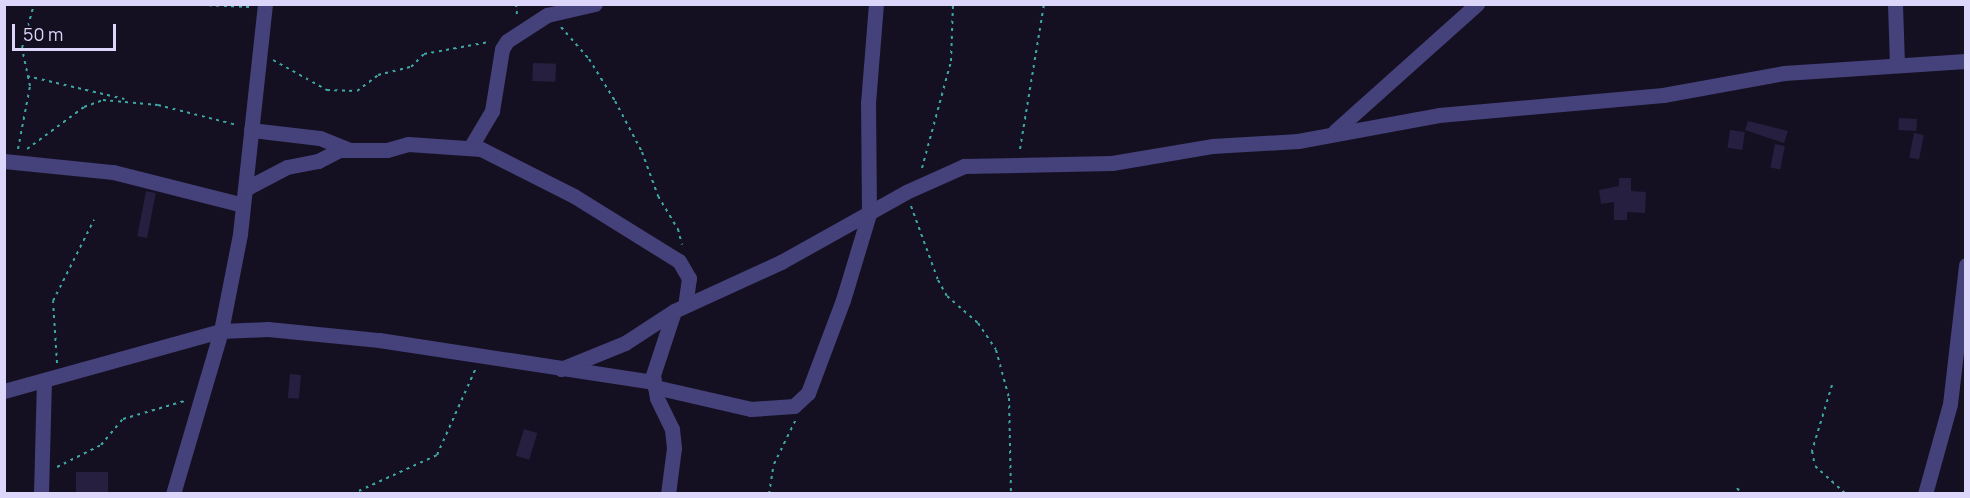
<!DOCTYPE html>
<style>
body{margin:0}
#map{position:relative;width:1970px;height:498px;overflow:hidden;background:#141021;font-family:Manrope,sans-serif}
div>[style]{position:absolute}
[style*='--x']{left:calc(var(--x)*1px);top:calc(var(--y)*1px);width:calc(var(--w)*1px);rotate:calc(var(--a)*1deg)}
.building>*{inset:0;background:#261f40;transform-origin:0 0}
.path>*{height:2px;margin-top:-1px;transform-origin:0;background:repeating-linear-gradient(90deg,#3da7a4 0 3px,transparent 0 7.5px)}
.minor>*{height:15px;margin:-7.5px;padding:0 7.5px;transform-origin:7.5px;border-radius:7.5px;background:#45417b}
span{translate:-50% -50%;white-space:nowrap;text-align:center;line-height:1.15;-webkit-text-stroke:5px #141021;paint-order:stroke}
.frame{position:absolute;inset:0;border:6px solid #dbd6fa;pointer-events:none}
.scale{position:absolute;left:12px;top:24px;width:104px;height:27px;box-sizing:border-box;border:3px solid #dbd6fa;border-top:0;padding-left:8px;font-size:18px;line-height:21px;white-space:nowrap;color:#dbd6fa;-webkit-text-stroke:4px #141021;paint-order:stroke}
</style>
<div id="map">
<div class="building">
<i style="left:533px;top:63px;width:23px;height:18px;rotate:2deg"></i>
<i style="left:1899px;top:118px;width:18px;height:12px;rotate:3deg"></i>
<i style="clip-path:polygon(1748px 121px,1788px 131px,1784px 143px,1745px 130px)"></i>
<i style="left:1730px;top:130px;width:15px;height:18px;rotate:8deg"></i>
<i style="left:1914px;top:133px;width:10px;height:25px;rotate:11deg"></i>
<i style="left:1775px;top:144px;width:10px;height:24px;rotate:11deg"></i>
<i style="clip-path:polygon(1619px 178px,1631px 178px,1631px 191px,1646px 192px,1645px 213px,1627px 212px,1627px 220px,1614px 220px,1614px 202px,1601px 204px,1599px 190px,1619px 186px)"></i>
<i style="left:146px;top:191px;width:10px;height:46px;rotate:11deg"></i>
<i style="left:290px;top:374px;width:11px;height:24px;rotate:5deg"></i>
<i style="left:524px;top:429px;width:14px;height:28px;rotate:17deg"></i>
<i style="left:76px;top:472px;width:32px;height:22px"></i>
</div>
<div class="path">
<i style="--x:179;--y:4;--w:71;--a:2.4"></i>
<i style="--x:516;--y:4;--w:12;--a:85"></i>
<i style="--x:561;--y:27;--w:43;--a:48.8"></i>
<i style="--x:589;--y:59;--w:49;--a:58.2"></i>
<i style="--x:615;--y:101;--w:58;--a:62.1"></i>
<i style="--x:642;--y:152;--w:47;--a:70"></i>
<i style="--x:658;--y:196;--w:39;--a:59"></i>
<i style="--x:678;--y:229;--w:16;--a:76"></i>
<i style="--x:273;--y:60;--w:62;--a:29.1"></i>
<i style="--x:327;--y:90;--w:30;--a:2"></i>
<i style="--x:357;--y:91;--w:26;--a:-37"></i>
<i style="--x:378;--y:75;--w:34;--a:-14"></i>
<i style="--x:411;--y:67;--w:18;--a:-45"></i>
<i style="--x:424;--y:54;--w:66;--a:-10.5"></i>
<i style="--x:27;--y:76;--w:100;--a:13.3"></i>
<i style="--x:18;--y:149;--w:64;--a:-79.2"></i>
<i style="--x:30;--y:86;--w:39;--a:-102"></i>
<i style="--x:22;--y:48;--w:46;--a:-74.7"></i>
<i style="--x:27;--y:149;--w:71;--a:-36.4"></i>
<i style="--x:84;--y:107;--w:20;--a:-20"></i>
<i style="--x:103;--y:100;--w:55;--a:5.2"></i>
<i style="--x:158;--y:105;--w:81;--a:14.2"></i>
<i style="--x:1020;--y:149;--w:147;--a:-80.6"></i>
<i style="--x:922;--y:168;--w:111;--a:-74.8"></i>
<i style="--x:951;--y:61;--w:57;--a:-88"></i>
<i style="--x:911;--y:206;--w:79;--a:70"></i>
<i style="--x:938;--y:280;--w:18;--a:61"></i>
<i style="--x:947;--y:296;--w:41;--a:41.1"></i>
<i style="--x:978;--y:323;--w:32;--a:56"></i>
<i style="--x:996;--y:350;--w:50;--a:74.8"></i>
<i style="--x:1009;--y:398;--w:96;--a:88.8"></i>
<i style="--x:57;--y:363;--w:62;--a:-93.7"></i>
<i style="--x:53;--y:301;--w:91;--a:-63.2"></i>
<i style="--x:1832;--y:385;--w:69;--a:106.9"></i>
<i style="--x:1812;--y:451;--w:15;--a:79"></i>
<i style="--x:1815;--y:466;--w:42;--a:42.1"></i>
<i style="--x:57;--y:467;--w:49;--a:-26.6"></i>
<i style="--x:101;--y:445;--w:34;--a:-50"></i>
<i style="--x:123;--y:419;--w:64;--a:-16.4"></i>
<i style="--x:1737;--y:488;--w:8;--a:50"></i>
<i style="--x:352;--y:494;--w:94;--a:-24.6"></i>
<i style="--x:437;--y:455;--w:95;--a:-65.9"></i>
<i style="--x:769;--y:494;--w:30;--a:-81"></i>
<i style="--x:774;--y:464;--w:50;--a:-63.9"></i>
</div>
<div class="minor">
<i style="--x:1895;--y:4;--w:61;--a:88.1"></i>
<i style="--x:251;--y:130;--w:69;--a:6.6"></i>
<i style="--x:320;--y:138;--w:32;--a:22"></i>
<i style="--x:1335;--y:131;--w:191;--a:-41.8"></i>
<i style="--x:470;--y:148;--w:43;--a:-59.3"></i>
<i style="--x:492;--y:111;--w:63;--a:-80.8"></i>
<i style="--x:502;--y:49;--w:9;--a:-58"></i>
<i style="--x:507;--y:41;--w:48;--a:-33"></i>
<i style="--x:547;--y:15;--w:49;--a:-12.9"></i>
<i style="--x:4;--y:161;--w:110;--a:5.8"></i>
<i style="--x:113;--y:172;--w:134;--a:14.2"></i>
<i style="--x:245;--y:189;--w:47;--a:-27.6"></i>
<i style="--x:287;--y:167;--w:32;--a:-11"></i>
<i style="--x:318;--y:161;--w:25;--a:-27"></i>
<i style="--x:340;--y:150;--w:47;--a:0"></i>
<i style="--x:387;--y:150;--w:22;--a:-16"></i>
<i style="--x:408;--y:144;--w:73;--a:3.9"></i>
<i style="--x:481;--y:149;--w:104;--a:26.8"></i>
<i style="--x:574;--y:196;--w:123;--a:31.8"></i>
<i style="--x:679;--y:261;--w:20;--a:60"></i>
<i style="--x:689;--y:278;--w:27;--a:98"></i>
<i style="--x:561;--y:369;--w:69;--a:-22.1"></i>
<i style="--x:625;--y:343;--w:59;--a:-33.1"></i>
<i style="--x:655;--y:387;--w:98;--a:12.9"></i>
<i style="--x:751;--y:409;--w:43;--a:-4"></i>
<i style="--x:794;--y:406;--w:19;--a:-43"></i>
<i style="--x:808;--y:393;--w:99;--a:-69.4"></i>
<i style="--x:843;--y:300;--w:90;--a:-73.2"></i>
<i style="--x:869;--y:214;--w:111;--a:-90.5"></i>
<i style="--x:868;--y:103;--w:99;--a:-85.4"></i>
<i style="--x:4;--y:391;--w:225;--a:-15.5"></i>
<i style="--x:221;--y:331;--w:47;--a:-2.4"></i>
<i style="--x:268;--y:329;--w:112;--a:5.7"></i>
<i style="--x:379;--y:340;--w:277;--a:8.7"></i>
<i style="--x:41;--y:494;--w:113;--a:-88.5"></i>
<i style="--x:173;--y:494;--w:170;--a:-73.6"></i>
<i style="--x:221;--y:331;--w:99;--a:-78.9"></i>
<i style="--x:240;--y:234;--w:231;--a:-83.8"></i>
<i style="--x:668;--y:494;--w:46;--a:-82.6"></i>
<i style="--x:674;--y:448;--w:19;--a:-96"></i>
<i style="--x:672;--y:429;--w:34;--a:-116"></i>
<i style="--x:657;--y:398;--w:23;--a:-100"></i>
<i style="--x:653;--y:375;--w:67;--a:-71.8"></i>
<i style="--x:674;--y:311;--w:118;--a:-24.6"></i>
<i style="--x:781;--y:262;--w:143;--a:-29.2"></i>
<i style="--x:906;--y:192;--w:64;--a:-24.1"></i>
<i style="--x:964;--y:166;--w:148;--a:-1.2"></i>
<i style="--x:1112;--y:163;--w:101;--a:-9.6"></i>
<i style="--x:1212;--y:146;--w:86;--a:-3.3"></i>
<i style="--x:1298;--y:141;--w:143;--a:-10.4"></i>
<i style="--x:1439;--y:115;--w:225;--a:-5.1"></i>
<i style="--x:1663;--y:95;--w:123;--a:-10.3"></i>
<i style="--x:1784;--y:73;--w:182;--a:-3.8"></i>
<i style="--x:1925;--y:494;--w:93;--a:-74.5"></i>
<i style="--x:1950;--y:404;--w:140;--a:-83.4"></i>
</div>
<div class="frame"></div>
<div class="scale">50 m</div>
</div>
